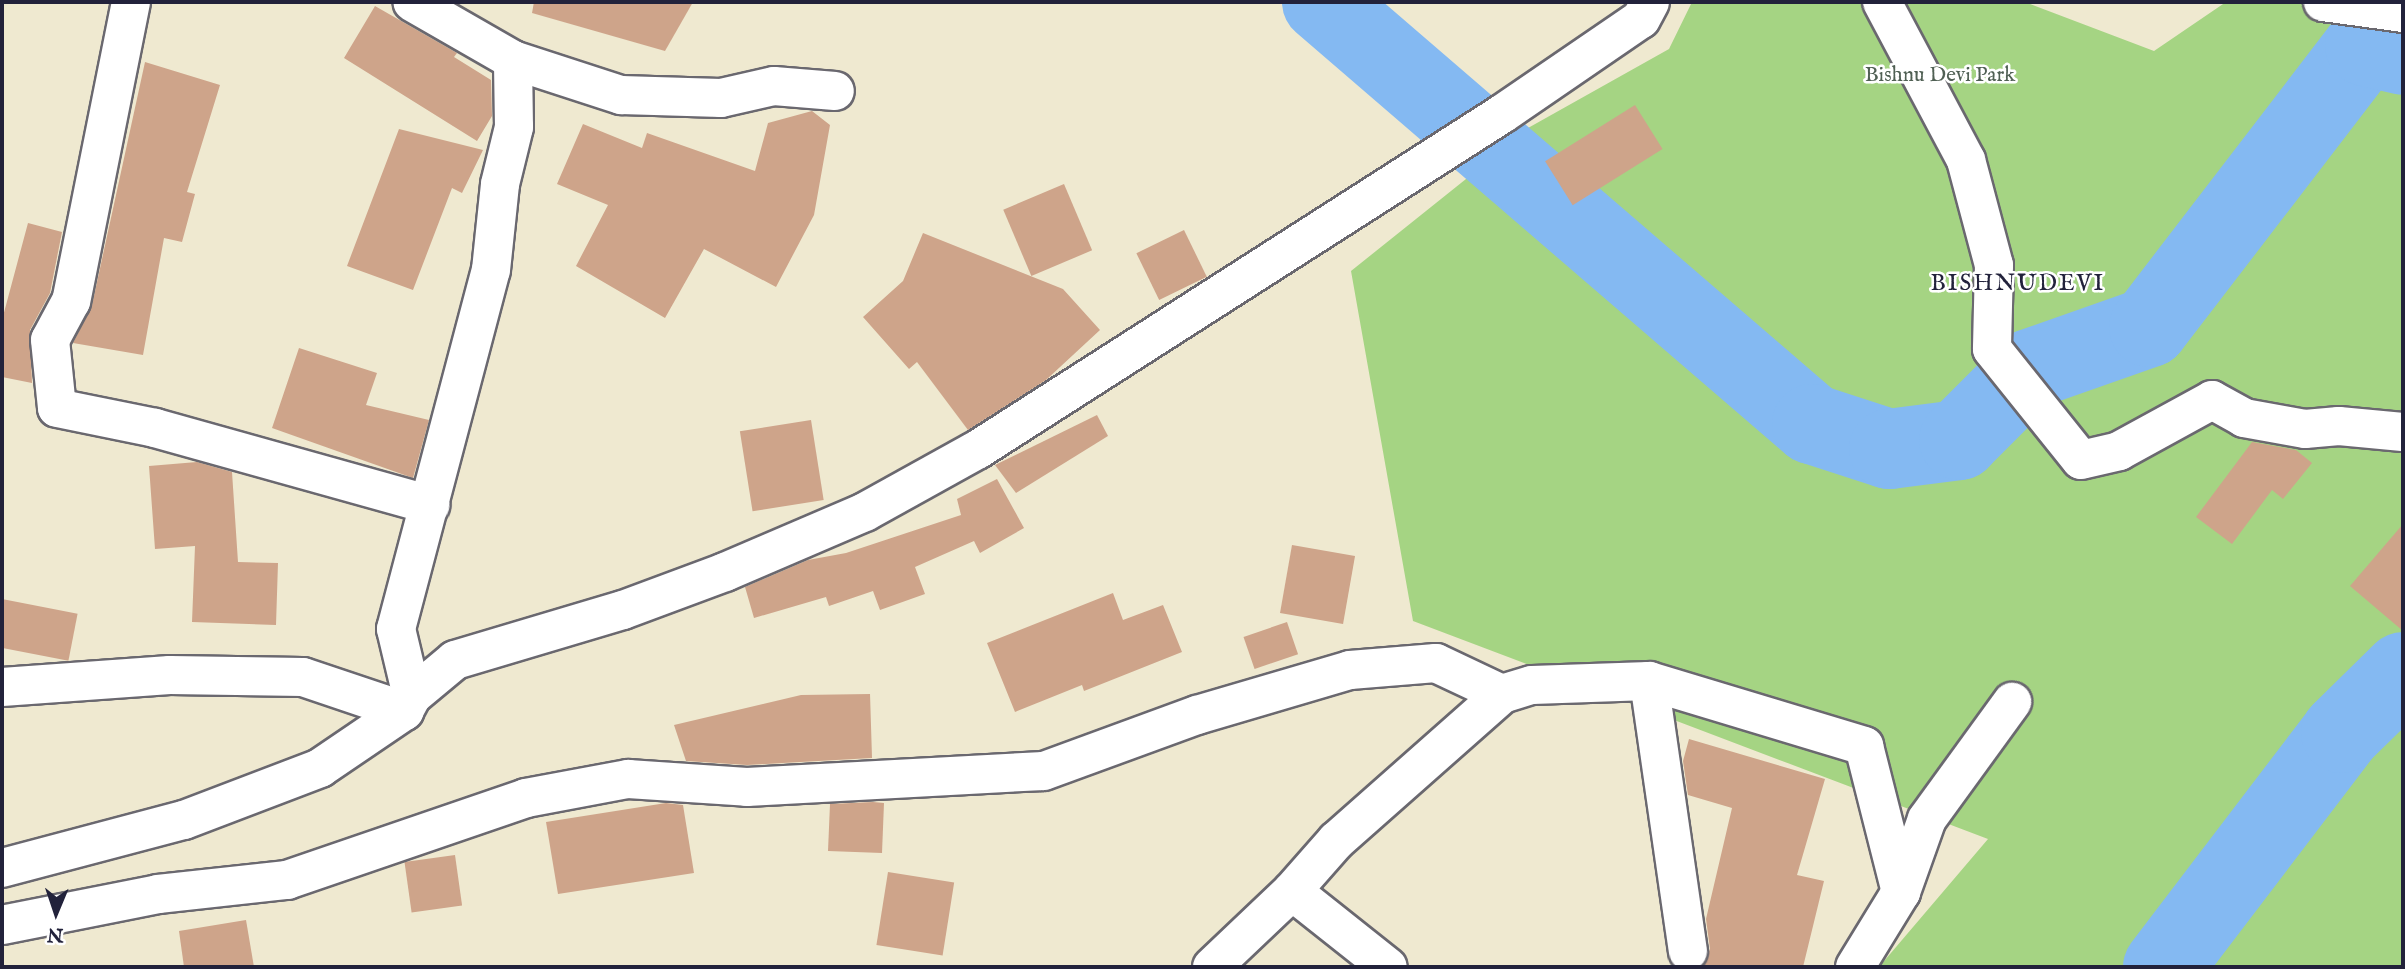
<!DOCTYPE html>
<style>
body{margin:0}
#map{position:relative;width:2405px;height:969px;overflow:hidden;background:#efe9d0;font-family:"IM FELL English",serif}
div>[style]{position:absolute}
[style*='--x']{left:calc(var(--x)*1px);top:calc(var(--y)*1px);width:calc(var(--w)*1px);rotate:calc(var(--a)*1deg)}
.green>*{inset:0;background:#a5d483}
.river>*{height:80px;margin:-40px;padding:0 40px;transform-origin:40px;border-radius:40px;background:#84b9f2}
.building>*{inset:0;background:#cea48a;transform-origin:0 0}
.roads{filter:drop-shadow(2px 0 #6a686f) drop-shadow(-2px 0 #6a686f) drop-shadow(0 2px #6a686f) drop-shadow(0 -2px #6a686f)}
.minor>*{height:38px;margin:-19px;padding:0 19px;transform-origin:19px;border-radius:19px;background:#fff}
.tertiary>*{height:38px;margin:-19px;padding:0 19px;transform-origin:19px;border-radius:19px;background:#fff}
span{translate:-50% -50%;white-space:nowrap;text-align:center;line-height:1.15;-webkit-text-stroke:5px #fff;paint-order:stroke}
.park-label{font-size:21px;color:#506054}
.neighbourhood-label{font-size:23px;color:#22223b;letter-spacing:2px}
.frame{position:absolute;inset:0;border:4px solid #22223b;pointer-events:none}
.north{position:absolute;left:21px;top:878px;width:70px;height:70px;-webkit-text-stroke:5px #fff;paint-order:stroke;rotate:182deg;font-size:19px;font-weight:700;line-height:28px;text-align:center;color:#22223b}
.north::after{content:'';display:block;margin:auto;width:24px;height:32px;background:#22223b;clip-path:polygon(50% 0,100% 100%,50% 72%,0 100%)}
</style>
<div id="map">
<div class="green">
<i style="clip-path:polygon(1692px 2px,2025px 2px,2154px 51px,2226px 2px,2403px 2px,2403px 967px,1879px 967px,1988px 839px,1413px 621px,1351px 271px,1476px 171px,1510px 138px,1669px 49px)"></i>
</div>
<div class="river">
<i style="--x:1322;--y:2;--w:647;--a:40.74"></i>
<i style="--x:1812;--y:424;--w:81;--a:18"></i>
<i style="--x:1889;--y:449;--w:71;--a:-7.3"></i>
<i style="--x:1959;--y:440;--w:100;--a:-45"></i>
<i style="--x:2030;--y:369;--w:126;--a:-19.4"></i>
<i style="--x:2149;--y:327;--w:354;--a:-52.5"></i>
<i style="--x:2365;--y:46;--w:39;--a:13"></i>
<i style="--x:2163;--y:967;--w:294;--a:-52.7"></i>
<i style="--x:2341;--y:733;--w:87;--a:-44.5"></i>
</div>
<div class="building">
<i style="clip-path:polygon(534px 2px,693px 2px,665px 51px,532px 13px)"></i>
<i style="clip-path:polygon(375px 6px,457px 53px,454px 57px,491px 80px,492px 116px,477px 141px,344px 58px)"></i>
<i style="clip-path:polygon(145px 62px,220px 85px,187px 192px,195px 194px,182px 242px,164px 238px,143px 355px,73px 343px,92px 305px)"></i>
<i style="left:1635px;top:105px;width:52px;height:106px;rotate:58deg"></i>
<i style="clip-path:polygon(812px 111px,830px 125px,814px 215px,776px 287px,704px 249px,665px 318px,576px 266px,608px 205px,557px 184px,583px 124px,642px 148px,647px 133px,755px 171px,768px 123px)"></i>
<i style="clip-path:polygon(399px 129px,483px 150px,462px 193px,452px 188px,413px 290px,347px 266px)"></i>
<i style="left:1064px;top:184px;width:72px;height:66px;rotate:67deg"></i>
<i style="clip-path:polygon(28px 223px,62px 232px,50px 293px,30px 330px,32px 383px,2px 377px,2px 320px)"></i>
<i style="left:1184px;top:230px;width:52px;height:53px;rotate:64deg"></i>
<i style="clip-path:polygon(923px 233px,1063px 289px,1100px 330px,1046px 380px,968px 430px,917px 362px,909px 369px,863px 317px,903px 281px)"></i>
<i style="clip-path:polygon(299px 348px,377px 373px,366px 405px,429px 420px,413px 478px,272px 428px)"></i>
<i style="clip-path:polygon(1097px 415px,1108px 436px,1016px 493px,995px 465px)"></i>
<i style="left:811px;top:420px;width:81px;height:72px;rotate:81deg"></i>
<i style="clip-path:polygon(2252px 442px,2296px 450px,2312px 463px,2283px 499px,2272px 490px,2232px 544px,2196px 517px)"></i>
<i style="clip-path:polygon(197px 462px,232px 472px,238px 562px,278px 563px,276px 625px,192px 622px,195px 546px,155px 549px,149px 466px)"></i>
<i style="clip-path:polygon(997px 479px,1024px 528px,980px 553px,974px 541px,915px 567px,925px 594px,880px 610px,873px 591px,829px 606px,826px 597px,754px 618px,745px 587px,808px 560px,846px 553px,961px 515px,957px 499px)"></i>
<i style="clip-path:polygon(2403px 524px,2403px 631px,2350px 586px)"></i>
<i style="left:1292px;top:545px;width:64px;height:69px;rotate:10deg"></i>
<i style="clip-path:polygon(1113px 593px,1123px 620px,1163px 605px,1182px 652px,1084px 691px,1082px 685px,1015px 712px,987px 643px)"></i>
<i style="left:2px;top:599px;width:77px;height:48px;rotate:11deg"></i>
<i style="left:1287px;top:622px;width:34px;height:46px;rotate:71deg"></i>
<i style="clip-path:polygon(870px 694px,872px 758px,747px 765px,686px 761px,674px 725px,801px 695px)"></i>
<i style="clip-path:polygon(1689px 739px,1825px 779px,1797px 875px,1824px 881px,1803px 967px,1702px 967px,1710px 949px,1706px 919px,1732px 808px,1688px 795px,1683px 761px)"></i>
<i style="clip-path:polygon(873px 802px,884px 803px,882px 853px,828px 851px,830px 804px)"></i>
<i style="clip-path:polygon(666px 803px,683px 805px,694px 873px,558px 894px,546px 822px)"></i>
<i style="left:455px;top:855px;width:51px;height:51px;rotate:82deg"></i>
<i style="left:888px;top:872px;width:67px;height:74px;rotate:9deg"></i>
<i style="clip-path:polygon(246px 920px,254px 967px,184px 967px,179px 931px)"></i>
</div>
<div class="roads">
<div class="minor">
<i style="--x:131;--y:2;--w:305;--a:101.3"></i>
<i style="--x:71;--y:301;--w:44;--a:118.3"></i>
<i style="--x:50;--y:340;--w:68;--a:84.1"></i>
<i style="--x:57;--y:408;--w:100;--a:11.5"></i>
<i style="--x:155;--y:428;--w:286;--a:15.6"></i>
<i style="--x:1882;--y:2;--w:179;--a:62"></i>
<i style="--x:1966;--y:160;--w:109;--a:75.1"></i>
<i style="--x:1994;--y:265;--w:84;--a:91.4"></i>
<i style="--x:1992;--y:349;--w:142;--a:51.3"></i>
<i style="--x:2081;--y:460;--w:39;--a:-13"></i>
<i style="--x:2119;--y:451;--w:106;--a:-28.7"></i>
<i style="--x:2212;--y:400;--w:37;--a:29"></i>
<i style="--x:2244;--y:418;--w:62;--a:10.2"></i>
<i style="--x:2305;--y:429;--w:34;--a:-5"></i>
<i style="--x:2339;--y:426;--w:64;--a:5.4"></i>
<i style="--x:2323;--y:2;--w:81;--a:7.8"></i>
<i style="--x:513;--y:60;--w:114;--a:18"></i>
<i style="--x:621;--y:95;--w:100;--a:1.7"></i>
<i style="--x:721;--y:98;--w:54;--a:-12.8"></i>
<i style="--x:774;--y:86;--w:61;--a:4.7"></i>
<i style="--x:1649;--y:681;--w:273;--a:81.8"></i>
<i style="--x:2;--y:687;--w:168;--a:-4.1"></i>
<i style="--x:170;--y:675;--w:133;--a:0.9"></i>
<i style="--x:303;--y:677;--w:107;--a:18.6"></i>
<i style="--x:412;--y:696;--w:69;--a:-103.4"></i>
<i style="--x:396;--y:629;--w:371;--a:-75.2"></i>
<i style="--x:491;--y:270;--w:86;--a:-84"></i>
<i style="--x:500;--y:184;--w:59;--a:-76.2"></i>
<i style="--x:514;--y:127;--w:67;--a:-90.9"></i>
<i style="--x:513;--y:60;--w:116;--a:-150.1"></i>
<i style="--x:1292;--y:891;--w:122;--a:38.4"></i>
<i style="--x:2;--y:925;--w:159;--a:-11.2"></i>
<i style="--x:158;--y:894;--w:130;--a:-6.2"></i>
<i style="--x:287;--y:880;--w:253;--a:-18.9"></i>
<i style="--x:526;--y:798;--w:104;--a:-10.6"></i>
<i style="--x:628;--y:779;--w:119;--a:3.8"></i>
<i style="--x:747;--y:787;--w:297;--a:-3.1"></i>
<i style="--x:1044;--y:771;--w:163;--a:-20.1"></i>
<i style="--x:1197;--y:715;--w:159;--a:-16.4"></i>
<i style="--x:1350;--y:670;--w:86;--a:-4.7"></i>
<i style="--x:1436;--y:663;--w:73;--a:25.2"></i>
<i style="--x:1212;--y:967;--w:110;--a:-43.5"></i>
<i style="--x:1292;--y:891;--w:67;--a:-48.7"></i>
<i style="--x:1336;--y:841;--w:222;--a:-41.5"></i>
<i style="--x:1502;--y:694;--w:31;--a:-17"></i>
<i style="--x:1532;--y:685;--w:117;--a:-2"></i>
<i style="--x:1649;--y:681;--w:225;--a:16.8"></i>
<i style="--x:1864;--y:746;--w:151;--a:75.8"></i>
<i style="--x:1855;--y:967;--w:88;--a:-58.5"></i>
<i style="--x:1901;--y:892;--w:77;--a:-70.4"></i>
<i style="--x:1927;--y:819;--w:145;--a:-54"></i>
</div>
<div class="tertiary">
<i style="--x:2;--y:868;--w:188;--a:-14.8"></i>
<i style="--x:184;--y:820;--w:146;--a:-20.9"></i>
<i style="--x:320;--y:768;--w:102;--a:-34.2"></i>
<i style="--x:404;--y:711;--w:17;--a:-62"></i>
<i style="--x:412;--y:696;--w:56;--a:-39.9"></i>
<i style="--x:455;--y:660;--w:175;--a:-16.6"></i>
<i style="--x:623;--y:610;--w:109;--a:-20.4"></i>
<i style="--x:725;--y:572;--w:152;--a:-23.2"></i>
<i style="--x:865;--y:512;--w:128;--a:-29"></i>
<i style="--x:977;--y:450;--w:623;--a:-32.62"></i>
<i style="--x:1502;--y:114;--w:168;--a:-34.4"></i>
<i style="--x:1641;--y:19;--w:19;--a:-62"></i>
</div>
</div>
<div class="park-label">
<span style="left:1940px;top:76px">Bishnu Devi Park</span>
</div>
<div class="neighbourhood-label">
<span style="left:2018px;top:284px">BISHNUDEVI</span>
</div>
<div class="frame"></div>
<div class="north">N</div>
</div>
